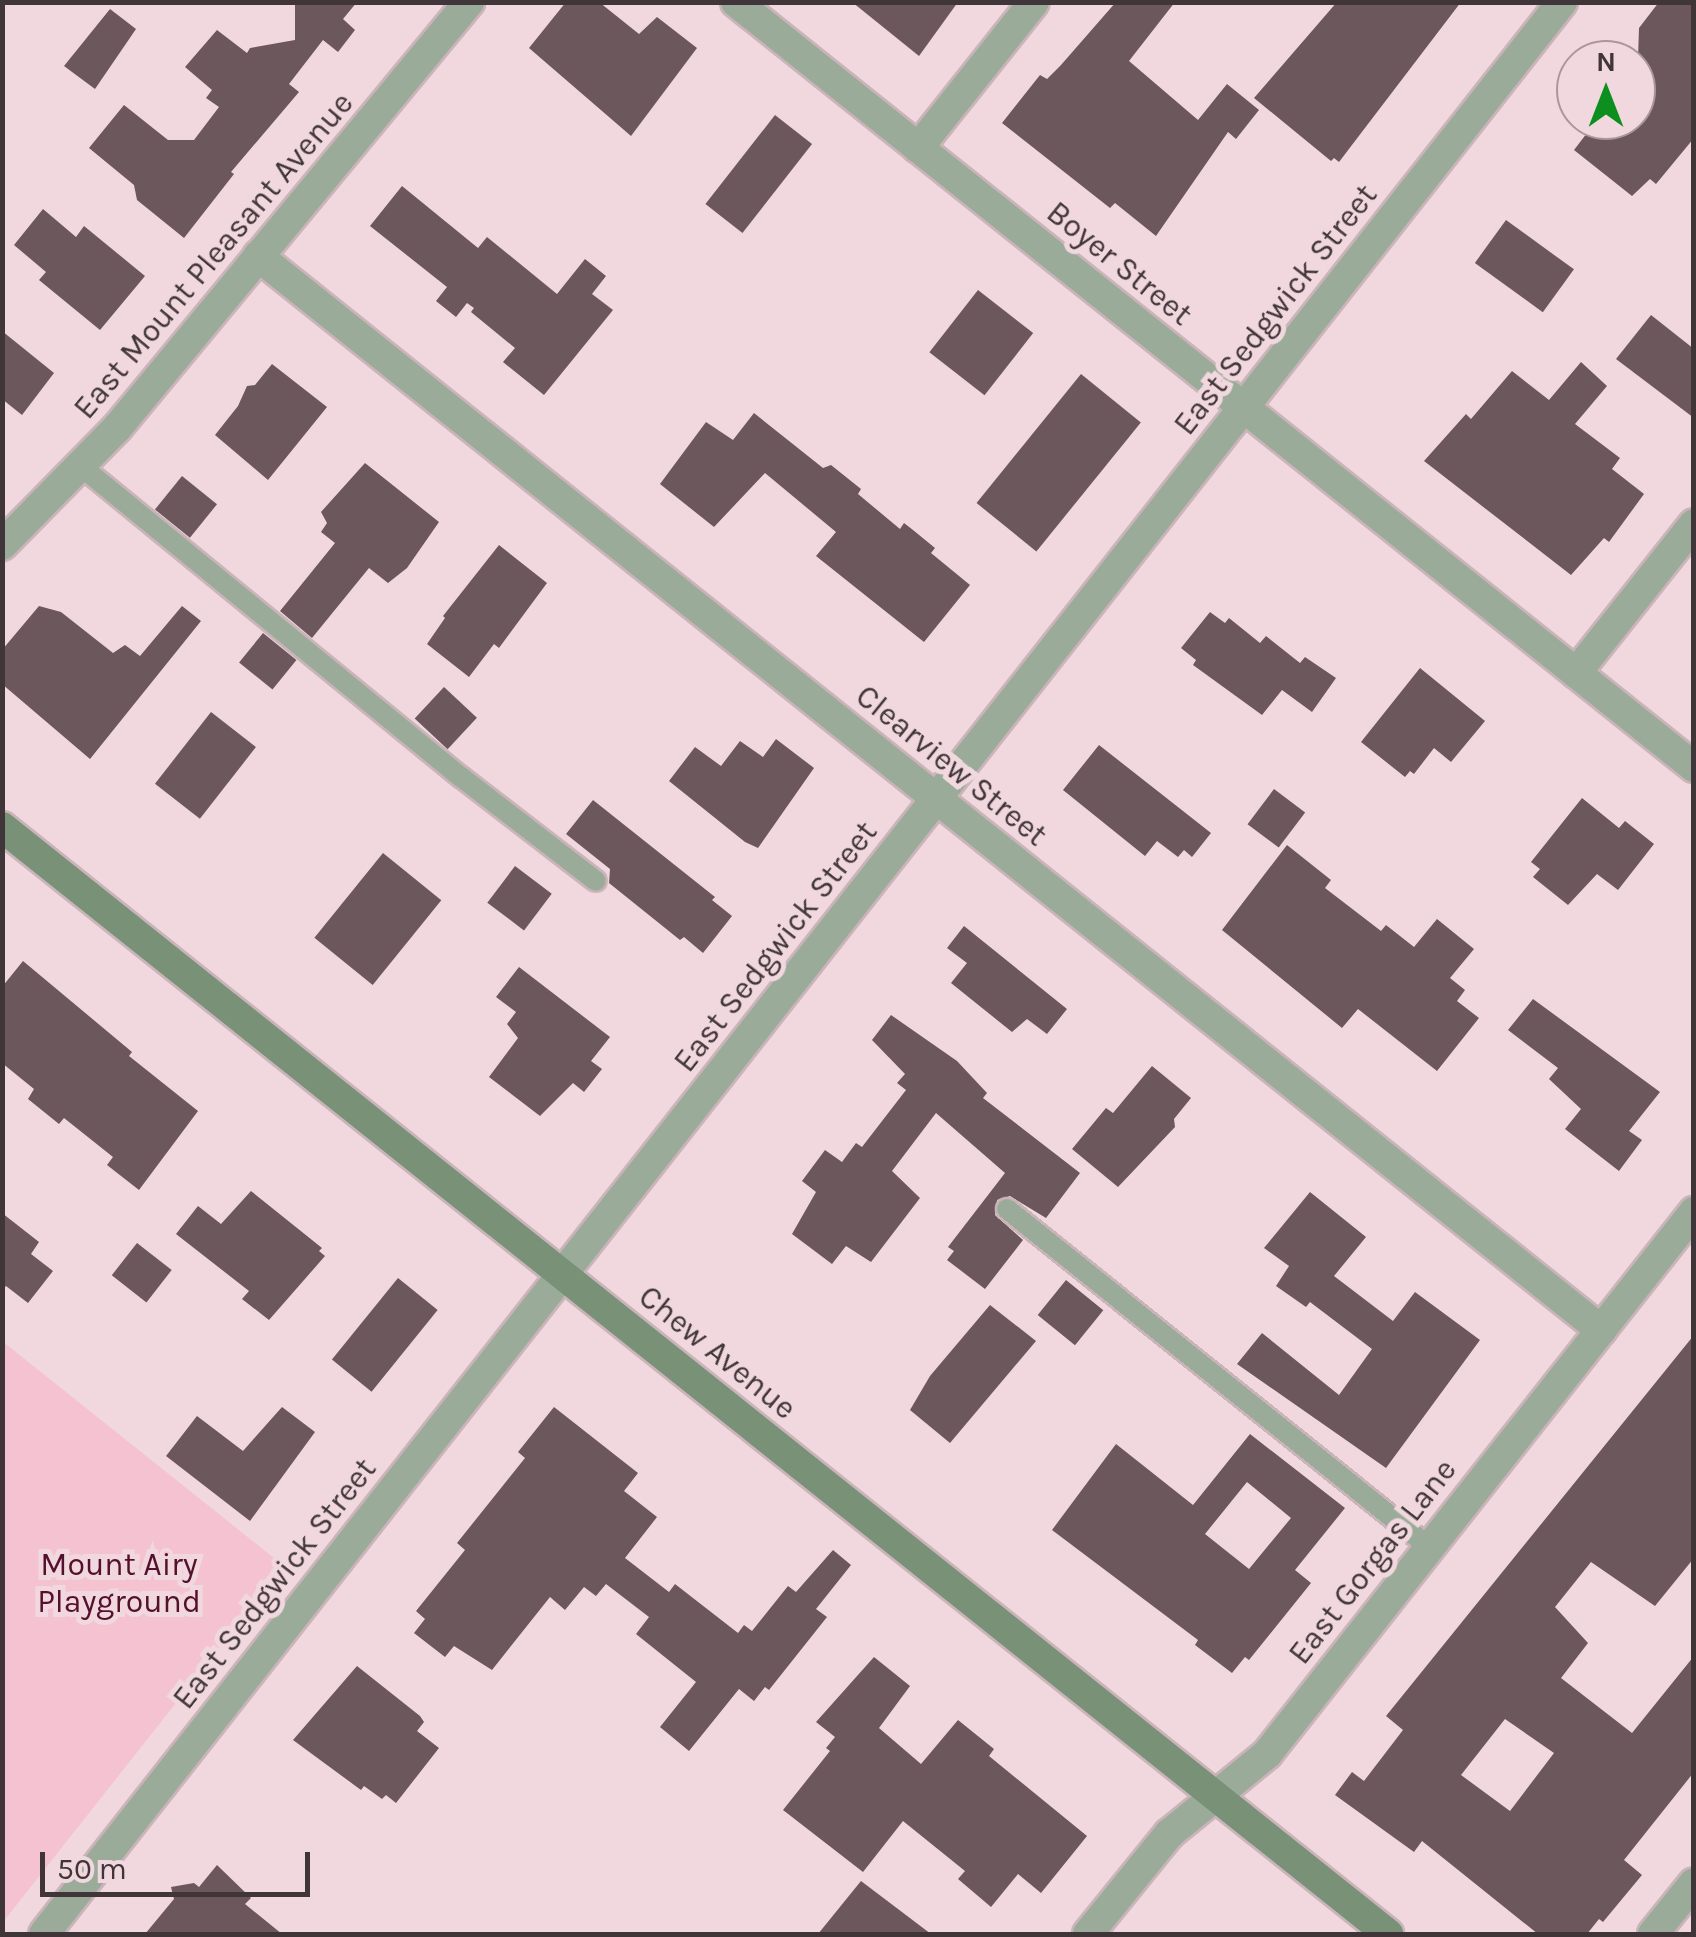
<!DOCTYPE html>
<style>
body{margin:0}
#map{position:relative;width:1696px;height:1937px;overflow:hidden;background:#f1d8de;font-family:Karla,sans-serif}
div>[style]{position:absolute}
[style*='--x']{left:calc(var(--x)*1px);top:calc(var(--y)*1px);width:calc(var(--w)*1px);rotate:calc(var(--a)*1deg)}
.green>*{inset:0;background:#f4c2d0}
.building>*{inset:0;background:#6c575d;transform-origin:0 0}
.roads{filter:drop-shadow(2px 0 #cab4ba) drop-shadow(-2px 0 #cab4ba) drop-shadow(0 2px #cab4ba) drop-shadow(0 -2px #cab4ba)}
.lane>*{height:20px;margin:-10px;padding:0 10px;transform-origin:10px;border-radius:10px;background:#9aab99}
.street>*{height:30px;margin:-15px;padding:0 15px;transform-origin:15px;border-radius:15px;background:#9aab99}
.secondary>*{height:30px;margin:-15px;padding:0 15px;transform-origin:15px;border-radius:15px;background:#789177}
span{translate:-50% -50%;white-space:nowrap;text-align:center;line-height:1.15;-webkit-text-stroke:10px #f1d8de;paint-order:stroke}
.street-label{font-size:32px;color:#403639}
.park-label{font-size:32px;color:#54102d}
.frame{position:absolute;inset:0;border:5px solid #403639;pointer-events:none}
.north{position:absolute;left:1556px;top:40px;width:100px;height:100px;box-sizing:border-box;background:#f1d8de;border:2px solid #aa979c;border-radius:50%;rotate:0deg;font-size:28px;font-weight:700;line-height:40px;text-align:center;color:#403639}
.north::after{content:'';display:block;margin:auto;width:35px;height:45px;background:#0d8f1f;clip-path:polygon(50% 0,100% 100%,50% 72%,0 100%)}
.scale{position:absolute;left:40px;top:1852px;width:270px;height:45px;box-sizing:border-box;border:5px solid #403639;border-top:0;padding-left:12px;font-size:30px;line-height:35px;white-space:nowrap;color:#403639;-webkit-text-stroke:8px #f1d8de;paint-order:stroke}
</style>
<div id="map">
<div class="green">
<i style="clip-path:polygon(2px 1341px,284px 1566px,3px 1922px,2px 1921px)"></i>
</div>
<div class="building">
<i style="clip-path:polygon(295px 2px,357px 2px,343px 19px,355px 30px,338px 52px,323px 40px,289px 84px,299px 92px,231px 172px,234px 174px,184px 238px,137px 200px,134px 185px,89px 148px,124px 105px,168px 140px,194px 140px,219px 107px,206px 98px,212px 90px,185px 67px,217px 30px,247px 53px,250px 48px,295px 40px)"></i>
<i style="clip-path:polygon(566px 2px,599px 2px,639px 34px,657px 17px,697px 48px,631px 136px,529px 48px)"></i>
<i style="clip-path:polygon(852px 2px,958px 2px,919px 56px)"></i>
<i style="clip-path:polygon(1116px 2px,1175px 2px,1129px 61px,1198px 120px,1227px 84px,1259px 110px,1236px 139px,1228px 132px,1156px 236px,1115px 203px,1110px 208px,1002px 123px,1040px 75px,1047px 79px,1061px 65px)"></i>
<i style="clip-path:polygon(1337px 2px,1461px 2px,1339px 162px,1334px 158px,1331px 161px,1254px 98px)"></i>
<i style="clip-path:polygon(1659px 2px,1694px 2px,1694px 138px,1656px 184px,1650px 179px,1632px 196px,1574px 150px,1597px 120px,1636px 120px,1639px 28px)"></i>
<i style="clip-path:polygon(110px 9px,136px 29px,95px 89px,64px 66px)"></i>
<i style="left:775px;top:115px;width:47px;height:113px;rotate:38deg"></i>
<i style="clip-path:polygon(402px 186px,478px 248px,487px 237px,557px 294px,585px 259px,606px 276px,592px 294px,613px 310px,544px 395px,503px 362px,515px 348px,471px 312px,474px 308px,467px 303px,456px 317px,436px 301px,447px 287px,370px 226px)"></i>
<i style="clip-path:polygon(43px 209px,76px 237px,84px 226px,145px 276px,100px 330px,39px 280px,46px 272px,14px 245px)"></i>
<i style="left:1506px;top:220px;width:84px;height:53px;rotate:36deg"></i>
<i style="left:978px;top:290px;width:70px;height:79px;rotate:38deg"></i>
<i style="clip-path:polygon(1651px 315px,1694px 349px,1694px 418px,1616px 359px)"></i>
<i style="clip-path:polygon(2px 331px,54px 373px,22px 415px,2px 399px)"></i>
<i style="clip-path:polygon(1581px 362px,1607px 386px,1575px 424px,1620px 458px,1612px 469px,1644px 494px,1609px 542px,1604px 538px,1571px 575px,1424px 461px,1466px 414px,1471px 419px,1512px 371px,1549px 400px)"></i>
<i style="clip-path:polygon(272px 364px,327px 407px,268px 480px,215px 435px,238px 406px,247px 386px,255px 385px)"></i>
<i style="left:1081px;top:374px;width:77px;height:166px;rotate:39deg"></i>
<i style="clip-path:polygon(754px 413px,823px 468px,831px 465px,861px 489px,858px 494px,900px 529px,904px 523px,913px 530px,935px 548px,931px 553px,970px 585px,924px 642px,816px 556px,836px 532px,765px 473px,714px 527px,660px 484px,706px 422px,733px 440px)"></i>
<i style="clip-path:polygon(365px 463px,439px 522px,407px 568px,388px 583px,369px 568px,312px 638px,280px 611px,335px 543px,321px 532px,327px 523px,321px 512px)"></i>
<i style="left:182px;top:476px;width:45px;height:43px;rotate:39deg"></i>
<i style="clip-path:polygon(499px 545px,547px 583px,499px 648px,494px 644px,469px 677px,427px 644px,445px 618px,443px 616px)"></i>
<i style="clip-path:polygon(39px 606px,61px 612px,113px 653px,125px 645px,140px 656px,182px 606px,201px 621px,90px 759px,2px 684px,2px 650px)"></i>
<i style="clip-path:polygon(1210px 612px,1225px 623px,1229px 618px,1260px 643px,1266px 636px,1300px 663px,1305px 657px,1336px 678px,1312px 712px,1282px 690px,1262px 715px,1193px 665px,1196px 660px,1181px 648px)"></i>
<i style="left:263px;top:633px;width:43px;height:38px;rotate:39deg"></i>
<i style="clip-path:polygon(1420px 668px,1485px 721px,1451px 762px,1434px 748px,1414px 774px,1410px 771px,1405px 777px,1361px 742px)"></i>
<i style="left:444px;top:687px;width:45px;height:43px;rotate:43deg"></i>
<i style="left:211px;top:712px;width:57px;height:91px;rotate:38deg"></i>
<i style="clip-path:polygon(776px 739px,814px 768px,758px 848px,745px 842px,669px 781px,695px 747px,721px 766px,740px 741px,763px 757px)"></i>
<i style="clip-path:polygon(1099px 745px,1211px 833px,1192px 857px,1184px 850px,1178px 857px,1157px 841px,1145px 856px,1063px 790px)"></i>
<i style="left:1274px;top:789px;width:39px;height:44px;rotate:37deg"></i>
<i style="clip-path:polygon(1582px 798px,1619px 828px,1625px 821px,1654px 844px,1618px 890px,1597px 874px,1568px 905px,1533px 877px,1540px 869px,1531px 862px)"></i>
<i style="clip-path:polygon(593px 800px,715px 897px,712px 900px,732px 916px,703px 953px,684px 937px,680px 940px,609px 883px,610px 869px,566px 834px)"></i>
<i style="clip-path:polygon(1287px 845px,1331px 880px,1325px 888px,1381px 931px,1386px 925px,1414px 947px,1437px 919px,1474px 949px,1450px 978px,1465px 990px,1457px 1001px,1479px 1018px,1437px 1071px,1358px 1009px,1342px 1028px,1222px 930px)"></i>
<i style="left:383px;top:853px;width:75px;height:109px;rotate:39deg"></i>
<i style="left:515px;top:866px;width:46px;height:46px;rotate:37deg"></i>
<i style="clip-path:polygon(964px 926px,1067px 1009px,1047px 1034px,1027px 1019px,1012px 1032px,951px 983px,967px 963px,947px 948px)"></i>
<i style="clip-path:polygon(23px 961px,132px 1052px,129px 1056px,198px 1111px,139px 1190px,107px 1165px,113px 1157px,64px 1118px,59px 1124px,28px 1099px,34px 1089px,2px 1063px,2px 987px)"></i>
<i style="clip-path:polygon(519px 967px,610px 1037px,591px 1061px,602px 1069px,584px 1092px,573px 1083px,540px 1116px,489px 1077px,518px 1038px,507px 1024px,516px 1012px,496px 997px)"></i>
<i style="clip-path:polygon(1533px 999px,1660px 1092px,1629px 1131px,1642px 1140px,1619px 1171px,1565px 1129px,1581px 1109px,1549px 1079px,1558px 1068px,1508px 1030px)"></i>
<i style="clip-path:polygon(891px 1015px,957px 1061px,987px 1093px,983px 1098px,1080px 1173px,1046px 1218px,1010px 1196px,997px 1200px,995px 1215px,1023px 1240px,985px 1289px,947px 1260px,954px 1251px,948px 1247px,1005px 1173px,936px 1113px,892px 1171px,920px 1198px,871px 1262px,846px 1246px,832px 1264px,792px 1234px,816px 1192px,802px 1181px,825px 1150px,842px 1162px,856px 1143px,862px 1147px,906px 1090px,897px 1083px,905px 1074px,872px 1040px)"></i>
<i style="clip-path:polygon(1152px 1066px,1191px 1098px,1174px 1119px,1175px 1127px,1118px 1187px,1072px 1149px,1106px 1108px,1113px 1113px)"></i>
<i style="clip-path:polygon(251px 1191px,322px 1248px,319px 1251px,325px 1256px,269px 1320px,242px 1299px,249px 1291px,176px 1234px,198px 1206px,221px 1224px)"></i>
<i style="clip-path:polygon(1310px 1192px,1366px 1237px,1334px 1276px,1393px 1321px,1415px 1292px,1480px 1340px,1386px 1468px,1237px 1364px,1262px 1333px,1339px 1395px,1372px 1349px,1310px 1302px,1306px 1307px,1276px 1286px,1289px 1266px,1264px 1248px)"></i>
<i style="clip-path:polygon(2px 1213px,39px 1242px,31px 1254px,53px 1271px,28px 1303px,6px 1286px,2px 1290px)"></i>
<i style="left:137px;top:1243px;width:44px;height:41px;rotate:38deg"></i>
<i style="left:398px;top:1278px;width:51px;height:105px;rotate:39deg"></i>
<i style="left:1066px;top:1280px;width:48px;height:45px;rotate:39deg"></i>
<i style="clip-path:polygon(990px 1305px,1036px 1341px,950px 1443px,910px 1410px,930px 1376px)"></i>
<i style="clip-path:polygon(evenodd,1694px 1335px,1694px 1558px,1655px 1606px,1591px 1562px,1555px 1607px,1588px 1643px,1561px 1678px,1632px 1733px,1694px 1656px,1694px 1772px,1624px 1860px,1642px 1875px,1603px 1922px,1599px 1919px,1587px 1934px,1538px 1934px,1422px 1841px,1414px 1852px,1335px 1795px,1352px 1772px,1364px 1781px,1403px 1730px,1386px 1716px,1694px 1335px,1505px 1719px,1554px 1753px,1510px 1811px,1461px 1775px,1505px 1719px)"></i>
<i style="clip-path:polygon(282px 1407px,315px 1432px,250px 1521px,166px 1456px,197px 1416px,243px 1451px)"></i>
<i style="clip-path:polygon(554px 1407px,638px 1473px,624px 1491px,657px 1517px,625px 1558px,669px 1592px,675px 1584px,738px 1633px,744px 1625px,752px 1631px,788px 1586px,796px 1592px,833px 1550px,851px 1565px,816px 1609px,827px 1617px,769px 1690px,765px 1687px,754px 1701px,739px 1689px,689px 1751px,660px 1727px,696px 1682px,636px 1634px,649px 1617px,606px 1584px,596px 1596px,584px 1587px,565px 1610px,550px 1597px,492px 1670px,454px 1646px,445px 1657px,414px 1633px,425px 1619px,416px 1611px,465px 1550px,457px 1543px,525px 1458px,518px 1452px)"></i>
<i style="clip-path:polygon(evenodd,1250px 1434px,1345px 1508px,1295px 1570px,1311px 1583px,1249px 1660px,1245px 1657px,1232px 1673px,1195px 1645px,1198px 1640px,1052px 1530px,1116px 1444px,1193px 1505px,1250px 1434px,1247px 1482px,1291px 1518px,1249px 1569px,1205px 1534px,1247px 1482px)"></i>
<i style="clip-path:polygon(874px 1657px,910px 1686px,879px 1728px,921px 1764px,958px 1720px,994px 1749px,989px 1756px,1087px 1836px,1041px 1893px,1018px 1874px,991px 1907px,958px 1879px,965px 1871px,903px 1821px,863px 1872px,783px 1810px,830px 1751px,826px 1748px,835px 1737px,816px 1722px)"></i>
<i style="clip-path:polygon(357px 1666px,420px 1716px,424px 1722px,417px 1731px,439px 1748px,396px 1803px,386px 1795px,382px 1799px,364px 1786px,361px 1790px,293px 1740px)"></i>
<i style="clip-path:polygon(217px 1865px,251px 1898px,245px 1904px,282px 1934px,145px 1934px,174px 1899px,171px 1887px,194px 1883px,199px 1887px)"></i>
<i style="clip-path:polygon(861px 1881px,931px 1934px,818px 1934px)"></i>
</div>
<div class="roads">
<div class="lane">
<i style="--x:82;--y:467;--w:490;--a:39.3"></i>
<i style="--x:461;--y:777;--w:170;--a:37.6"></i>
<i style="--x:1007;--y:1209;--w:541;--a:38.69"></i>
</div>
<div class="street">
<i style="--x:736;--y:2;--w:1226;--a:38.61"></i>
<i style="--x:918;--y:148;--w:186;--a:-51.5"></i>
<i style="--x:258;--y:256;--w:1720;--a:38.65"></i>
<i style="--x:2;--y:545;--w:164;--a:-45.5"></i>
<i style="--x:117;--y:428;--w:553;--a:-50.43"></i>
<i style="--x:1576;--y:673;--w:190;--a:-51.6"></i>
<i style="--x:44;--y:1934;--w:2457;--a:-51.84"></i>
<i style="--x:1088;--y:1934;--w:129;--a:-51"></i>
<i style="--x:1169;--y:1834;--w:127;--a:-39.2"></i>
<i style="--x:1267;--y:1754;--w:690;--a:-51.77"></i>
<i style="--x:1653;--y:1934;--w:65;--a:-51.2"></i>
</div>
<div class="secondary">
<i style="--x:2;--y:827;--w:1774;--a:38.61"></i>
</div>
</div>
<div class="street-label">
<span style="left:214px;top:256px;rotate:-50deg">East Mount Pleasant Avenue</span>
<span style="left:1119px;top:264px;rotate:39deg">Boyer Street</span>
<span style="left:1276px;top:310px;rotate:-52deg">East Sedgwick Street</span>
<span style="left:951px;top:766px;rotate:39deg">Clearview Street</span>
<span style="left:776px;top:947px;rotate:-52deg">East Sedgwick Street</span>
<span style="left:717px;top:1353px;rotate:39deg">Chew Avenue</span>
<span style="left:1373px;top:1562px;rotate:-52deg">East Gorgas Lane</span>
<span style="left:275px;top:1584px;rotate:-52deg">East Sedgwick Street</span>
</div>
<div class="park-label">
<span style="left:119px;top:1584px">Mount Airy<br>Playground</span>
</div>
<div class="frame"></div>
<div class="north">N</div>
<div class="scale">50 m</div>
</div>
